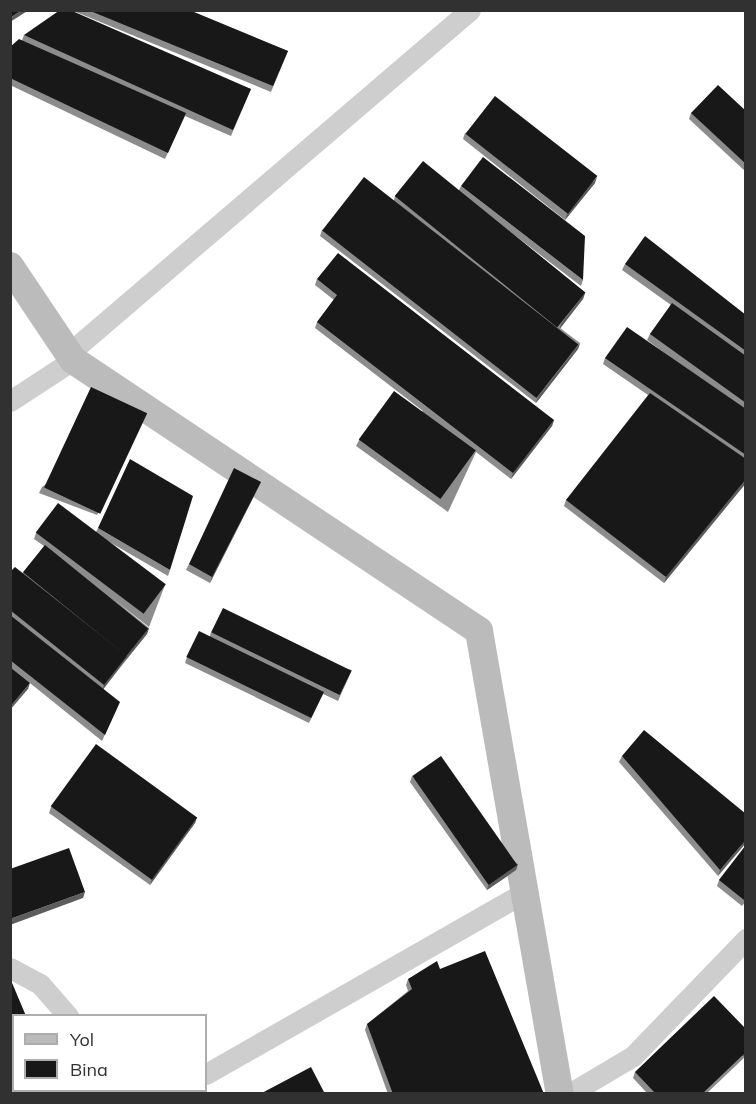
<!DOCTYPE html>
<style>
body{margin:0}
#map{position:relative;width:756px;height:1104px;overflow:hidden;background:#fff;font-family:Mulish,sans-serif}
div>[style]{position:absolute}
[style*='--x']{left:calc(var(--x)*1px);top:calc(var(--y)*1px);width:calc(var(--w)*1px);rotate:calc(var(--a)*1deg)}
.street>*{height:21px;margin:-10.5px;padding:0 10.5px;transform-origin:10.5px;border-radius:10.5px;background:#cecece}
.secondary>*{height:28px;margin:-14px;padding:0 14px;transform-origin:14px;border-radius:14px;background:#bbb}
.wall>*{inset:0;background:#8c8c8c}
.shaded-wall>*{inset:0;background:#5d5d5d;transform-origin:0 0}
.building>*{inset:0;background:#181818;transform-origin:0 0}
span{translate:-50% -50%;white-space:nowrap;text-align:center;line-height:1.15;-webkit-text-stroke:6px #fff;paint-order:stroke}
.frame{position:absolute;inset:0;border:12px solid #313131;pointer-events:none}
.legend{position:absolute;left:12px;top:1014px;width:195px;height:78px;box-sizing:border-box;background:#fff;border:2px solid #adadad;margin:0;padding:8px 10px;list-style:none;font-size:18px;color:#313131}
.legend li{display:flex;align-items:center;gap:12px;height:30px}
.legend b{width:30px;border:2px solid #adadad}
</style>
<div id="map">
<div class="street">
<i style="--x:68;--y:354;--w:529;--a:-40.55"></i>
<i style="--x:10;--y:401;--w:75;--a:-33.1"></i>
<i style="--x:10;--y:968;--w:34;--a:28"></i>
<i style="--x:40;--y:984;--w:43;--a:48.8"></i>
<i style="--x:206;--y:1074;--w:367;--a:-29.7"></i>
<i style="--x:138;--y:1090;--w:5;--a:53"></i>
<i style="--x:171;--y:1094;--w:6;--a:-39"></i>
<i style="--x:569;--y:1094;--w:74;--a:-30.7"></i>
<i style="--x:633;--y:1056;--w:163;--a:-46"></i>
</div>
<div class="secondary">
<i style="--x:10;--y:266;--w:113;--a:56.2"></i>
<i style="--x:73;--y:360;--w:488;--a:33.7"></i>
<i style="--x:479;--y:631;--w:470;--a:80.1"></i>
</div>
<div class="wall">
<i style="clip-path:polygon(71px 10px,189px 10px,288px 51px,271px 92px)"></i>
<i style="clip-path:polygon(24px 35px,251px 89px,231px 136px,185px 116px,165px 159px,10px 85px,10px 47px,22px 40px)"></i>
<i style="clip-path:polygon(746px 111px,746px 172px,689px 119px,691px 113px)"></i>
<i style="clip-path:polygon(465px 133px,595px 183px,565px 220px,463px 139px)"></i>
<i style="clip-path:polygon(461px 186px,583px 280px,581px 286px,500px 224px,585px 293px,583px 299px,560px 328px,580px 343px,578px 349px,536px 403px,320px 236px,322px 230px,394px 200px,395px 196px,459px 190px)"></i>
<i style="clip-path:polygon(625px 264px,746px 315px,746px 483px,664px 583px,564px 506px,566px 500px,648px 395px,603px 364px,605px 358px,670px 357px,647px 340px,650px 334px,671px 305px,622px 270px)"></i>
<i style="clip-path:polygon(317px 279px,554px 420px,552px 426px,511px 479px,476px 452px,448px 512px,356px 446px,359px 440px,423px 411px,315px 328px,317px 322px,334px 300px,315px 285px)"></i>
<i style="clip-path:polygon(147px 413px,97px 515px,39px 493px,42px 487px)"></i>
<i style="clip-path:polygon(261px 482px,210px 583px,186px 570px,189px 564px)"></i>
<i style="clip-path:polygon(98px 528px,170px 570px,168px 576px,106px 540px,165px 585px,149px 627px,112px 598px,149px 628px,147px 634px,103px 689px,117px 708px,102px 741px,10px 667px,10px 572px,23px 573px,44px 546px,34px 539px,36px 533px,96px 532px)"></i>
<i style="clip-path:polygon(211px 632px,352px 670px,338px 701px,323px 694px,309px 723px,185px 663px,187px 657px,210px 636px)"></i>
<i style="clip-path:polygon(622px 756px,746px 814px,718px 876px,619px 762px)"></i>
<i style="clip-path:polygon(412px 776px,518px 864px,516px 870px,487px 890px,410px 782px)"></i>
<i style="clip-path:polygon(51px 807px,197px 817px,195px 823px,150px 885px,49px 813px)"></i>
<i style="clip-path:polygon(746px 845px,746px 901px,742px 906px,717px 886px,719px 880px)"></i>
<i style="clip-path:polygon(440px 969px,544px 1094px,388px 1094px,365px 1030px,367px 1024px,408px 991px,406px 985px,408px 979px)"></i>
<i style="clip-path:polygon(746px 1029px,746px 1056px,706px 1094px,648px 1094px,633px 1078px,635px 1072px)"></i>
</div>
<div class="shaded-wall">
<i style="clip-path:polygon(22px 10px,29px 10px,10px 22px,10px 18px)"></i>
<i style="clip-path:polygon(597px 177px,595px 183px,565px 220px,567px 214px)"></i>
<i style="clip-path:polygon(585px 293px,583px 299px,559px 330px,561px 324px)"></i>
<i style="clip-path:polygon(580px 343px,578px 349px,536px 403px,538px 397px)"></i>
<i style="clip-path:polygon(147px 413px,144px 419px,97px 515px,99px 509px)"></i>
<i style="clip-path:polygon(554px 420px,552px 426px,511px 479px,513px 473px)"></i>
<i style="clip-path:polygon(746px 479px,746px 483px,664px 583px,666px 577px)"></i>
<i style="clip-path:polygon(261px 482px,258px 488px,210px 583px,212px 577px)"></i>
<i style="clip-path:polygon(149px 628px,147px 634px,125px 661px,127px 655px)"></i>
<i style="clip-path:polygon(127px 656px,124px 662px,102px 691px,104px 685px)"></i>
<i style="clip-path:polygon(30px 683px,28px 689px,10px 710px,10px 707px)"></i>
<i style="clip-path:polygon(197px 817px,195px 823px,150px 885px,152px 879px)"></i>
<i style="clip-path:polygon(746px 840px,746px 843px,718px 876px,720px 870px)"></i>
<i style="clip-path:polygon(518px 864px,516px 870px,487px 890px,489px 884px)"></i>
<i style="clip-path:polygon(85px 892px,83px 898px,10px 925px,10px 919px)"></i>
<i style="left:746px;top:1052px;width:4px;height:61px;rotate:90deg"></i>
</div>
<div class="building">
<i style="clip-path:polygon(10px 10px,22px 10px,10px 18px)"></i>
<i style="clip-path:polygon(60px 10px,70px 10px,251px 89px,233px 130px,24px 35px)"></i>
<i style="clip-path:polygon(88px 10px,189px 10px,288px 51px,273px 86px)"></i>
<i style="clip-path:polygon(19px 39px,186px 113px,168px 153px,10px 78px,10px 47px)"></i>
<i style="clip-path:polygon(718px 85px,746px 111px,746px 164px,691px 113px)"></i>
<i style="left:495px;top:96px;width:130px;height:48px;rotate:38deg"></i>
<i style="clip-path:polygon(483px 157px,585px 236px,583px 280px,461px 186px)"></i>
<i style="left:423px;top:161px;width:209px;height:45px;rotate:39deg"></i>
<i style="left:364px;top:177px;width:272px;height:68px;rotate:38deg"></i>
<i style="clip-path:polygon(645px 236px,746px 315px,746px 351px,625px 264px)"></i>
<i style="clip-path:polygon(338px 253px,554px 420px,513px 473px,317px 322px,337px 295px,317px 279px)"></i>
<i style="clip-path:polygon(672px 303px,746px 356px,746px 403px,650px 334px)"></i>
<i style="clip-path:polygon(627px 327px,746px 409px,746px 455px,605px 358px)"></i>
<i style="left:91px;top:387px;width:62px;height:111px;rotate:25deg"></i>
<i style="left:394px;top:391px;width:101px;height:60px;rotate:36deg"></i>
<i style="clip-path:polygon(650px 393px,746px 459px,746px 479px,666px 577px,566px 500px)"></i>
<i style="clip-path:polygon(130px 459px,193px 496px,170px 570px,98px 528px)"></i>
<i style="clip-path:polygon(234px 468px,261px 482px,212px 577px,189px 564px)"></i>
<i style="left:58px;top:503px;width:135px;height:37px;rotate:37deg"></i>
<i style="left:45px;top:545px;width:133px;height:35px;rotate:39deg"></i>
<i style="clip-path:polygon(15px 567px,127px 656px,104px 685px,10px 610px,10px 572px)"></i>
<i style="left:223px;top:608px;width:143px;height:27px;rotate:26deg"></i>
<i style="clip-path:polygon(10px 615px,120px 702px,105px 735px,10px 660px)"></i>
<i style="left:199px;top:631px;width:139px;height:29px;rotate:26deg"></i>
<i style="clip-path:polygon(10px 667px,30px 683px,10px 707px)"></i>
<i style="clip-path:polygon(644px 730px,746px 814px,746px 840px,720px 870px,622px 756px)"></i>
<i style="left:96px;top:744px;width:125px;height:77px;rotate:36deg"></i>
<i style="left:441px;top:756px;width:133px;height:35px;rotate:55deg"></i>
<i style="clip-path:polygon(746px 845px,746px 898px,744px 900px,719px 880px)"></i>
<i style="clip-path:polygon(69px 848px,85px 892px,10px 919px,10px 869px)"></i>
<i style="clip-path:polygon(485px 951px,544px 1094px,393px 1094px,367px 1024px,412px 989px,408px 979px,437px 961px,440px 969px)"></i>
<i style="clip-path:polygon(10px 978px,26px 1016px,14px 1016px,14px 1090px,56px 1090px,57px 1094px,10px 1094px)"></i>
<i style="clip-path:polygon(714px 996px,746px 1029px,746px 1052px,702px 1094px,656px 1094px,635px 1072px)"></i>
<i style="clip-path:polygon(311px 1067px,325px 1094px,260px 1094px)"></i>
</div>
<div class="frame"></div>
<ul class="legend">
<li><b style="height:8px;background:#bbb"></b>Yol</li>
<li><b style="height:16px;background:#181818"></b>Bina</li>
</ul>
</div>
